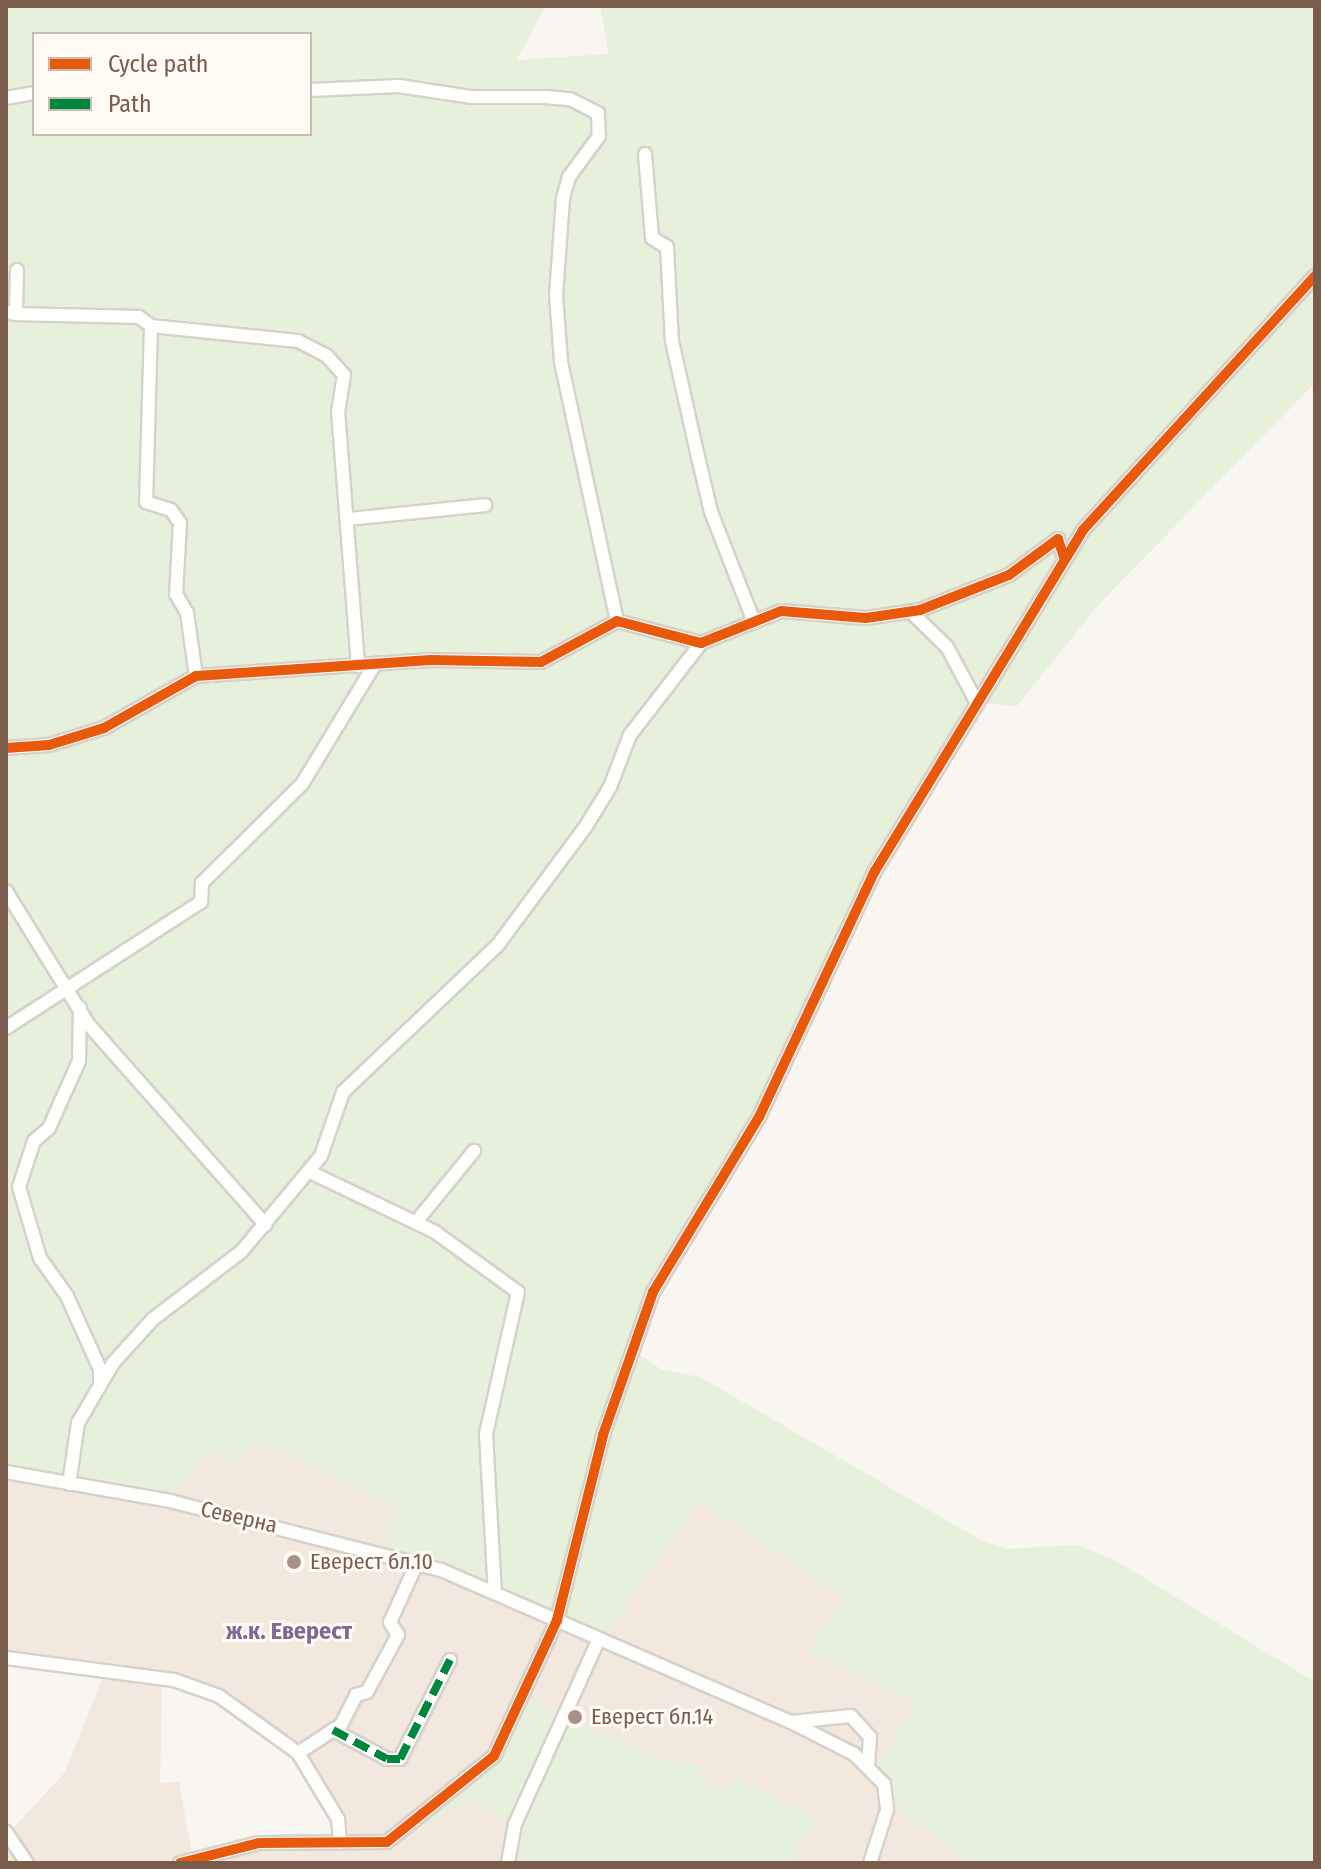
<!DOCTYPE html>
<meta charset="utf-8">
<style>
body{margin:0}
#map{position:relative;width:1321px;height:1869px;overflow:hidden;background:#f9f5f0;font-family:"Fira Sans Condensed",sans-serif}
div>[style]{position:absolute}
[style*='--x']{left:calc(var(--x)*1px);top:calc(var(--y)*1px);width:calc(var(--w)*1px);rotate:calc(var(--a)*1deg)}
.residential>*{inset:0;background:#f2e8de}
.green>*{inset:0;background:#e7f0db}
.roads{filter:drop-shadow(2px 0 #d7d1cb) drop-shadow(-2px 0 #d7d1cb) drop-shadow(0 2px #d7d1cb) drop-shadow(0 -2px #d7d1cb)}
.minor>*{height:12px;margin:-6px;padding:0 6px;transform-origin:6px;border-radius:6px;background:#fefefd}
.quiet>*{height:8px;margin-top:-4px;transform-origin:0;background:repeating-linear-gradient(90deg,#00873e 0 16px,transparent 0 24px)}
.cycleway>*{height:10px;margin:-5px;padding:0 5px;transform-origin:5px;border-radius:5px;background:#e8590c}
.dots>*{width:22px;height:22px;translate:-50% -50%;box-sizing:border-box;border:4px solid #fffaf3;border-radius:50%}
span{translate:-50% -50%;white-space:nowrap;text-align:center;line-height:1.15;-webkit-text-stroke:6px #fffaf3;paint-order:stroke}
.street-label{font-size:22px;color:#7a5c4d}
.poi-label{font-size:22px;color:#7a5c4d}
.left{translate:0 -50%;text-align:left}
.neighbourhood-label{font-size:24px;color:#846695;font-weight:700}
.frame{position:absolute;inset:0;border:8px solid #7a5c4d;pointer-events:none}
.legend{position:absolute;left:32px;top:32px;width:280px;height:104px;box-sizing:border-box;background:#fffaf3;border:2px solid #cabbb1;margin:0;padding:10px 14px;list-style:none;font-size:24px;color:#7a5c4d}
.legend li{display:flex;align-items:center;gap:16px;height:40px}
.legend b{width:40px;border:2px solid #cabbb1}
</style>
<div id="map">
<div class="residential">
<i style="clip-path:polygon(evenodd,254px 1440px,397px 1507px,384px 1555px,699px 1501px,843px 1598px,915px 1702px,887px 1798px,967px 1863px,6px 1863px,9px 1833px,65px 1772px,105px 1672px,6px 1657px,6px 1472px,254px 1440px,162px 1680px,212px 1694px,298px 1753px,337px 1819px,339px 1843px,238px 1846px,193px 1859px,179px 1782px,160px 1783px,162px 1680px)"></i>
</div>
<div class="green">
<i style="clip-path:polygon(evenodd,6px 6px,545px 6px,517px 60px,609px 54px,600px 6px,1315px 6px,1315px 383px,1100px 603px,1017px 706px,977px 703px,875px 871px,794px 1045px,631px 1348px,662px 1370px,700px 1377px,982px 1541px,1007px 1549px,1076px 1545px,1113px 1559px,1315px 1682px,1315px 1863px,967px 1863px,887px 1798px,875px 1771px,915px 1702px,807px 1652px,843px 1598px,699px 1501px,603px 1641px,442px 1570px,384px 1555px,397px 1507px,255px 1440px,237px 1463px,209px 1450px,170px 1501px,6px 1472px,6px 6px,34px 34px,310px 34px,310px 134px,34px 134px,34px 34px)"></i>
<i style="clip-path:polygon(523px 1697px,661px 1760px,703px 1765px,698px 1778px,727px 1792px,736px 1775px,820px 1822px,787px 1863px,508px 1863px,514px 1824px,470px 1801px,428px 1824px,422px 1819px,483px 1767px)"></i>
</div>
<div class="roads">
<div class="minor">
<i style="--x:310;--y:90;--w:89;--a:-2.6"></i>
<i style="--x:399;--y:86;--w:74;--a:8.6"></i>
<i style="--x:472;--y:97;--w:73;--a:0"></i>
<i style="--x:545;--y:97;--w:25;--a:5"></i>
<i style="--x:570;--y:99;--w:31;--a:27"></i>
<i style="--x:598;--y:113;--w:23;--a:88"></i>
<i style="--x:599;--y:136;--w:51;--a:126.2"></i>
<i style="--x:569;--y:177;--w:22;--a:106"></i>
<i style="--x:563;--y:198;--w:97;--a:94.1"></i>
<i style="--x:556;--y:295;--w:67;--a:85.7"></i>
<i style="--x:561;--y:362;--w:265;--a:77.8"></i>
<i style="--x:6;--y:98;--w:28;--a:-10"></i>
<i style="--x:645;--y:154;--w:84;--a:85.2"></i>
<i style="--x:652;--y:238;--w:17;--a:31"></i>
<i style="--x:667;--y:247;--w:94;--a:87"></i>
<i style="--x:672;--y:341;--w:119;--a:77.4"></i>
<i style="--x:698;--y:457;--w:57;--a:76.7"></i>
<i style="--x:711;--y:512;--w:118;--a:68.6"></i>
<i style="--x:6;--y:313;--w:10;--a:-11"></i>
<i style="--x:16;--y:311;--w:41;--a:-88.6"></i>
<i style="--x:14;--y:314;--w:125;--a:1.4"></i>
<i style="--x:139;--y:317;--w:15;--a:37"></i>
<i style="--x:151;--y:326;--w:176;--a:91.6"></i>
<i style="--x:146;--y:502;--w:26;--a:18"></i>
<i style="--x:171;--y:510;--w:16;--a:55"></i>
<i style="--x:180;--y:523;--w:71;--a:93.2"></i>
<i style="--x:176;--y:594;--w:22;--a:60"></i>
<i style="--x:187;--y:613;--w:64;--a:81.9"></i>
<i style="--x:151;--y:326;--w:148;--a:5.8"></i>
<i style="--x:298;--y:341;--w:31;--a:27"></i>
<i style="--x:326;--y:355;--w:27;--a:48"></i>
<i style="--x:344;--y:375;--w:36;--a:99"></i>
<i style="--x:338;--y:411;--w:256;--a:85.5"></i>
<i style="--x:348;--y:519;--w:138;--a:-5.8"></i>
<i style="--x:911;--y:612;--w:50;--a:44.2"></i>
<i style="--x:947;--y:647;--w:64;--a:61.8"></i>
<i style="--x:6;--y:748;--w:43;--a:-4"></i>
<i style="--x:49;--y:745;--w:58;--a:-17.2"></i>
<i style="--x:104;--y:728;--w:106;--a:-29.5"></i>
<i style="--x:196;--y:676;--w:235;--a:-3.9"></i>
<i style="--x:430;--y:660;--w:111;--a:1"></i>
<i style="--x:541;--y:662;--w:86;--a:-28.3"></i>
<i style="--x:617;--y:621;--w:87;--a:14.7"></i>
<i style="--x:701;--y:643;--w:86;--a:-21.8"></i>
<i style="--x:781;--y:611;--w:85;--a:4.7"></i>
<i style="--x:866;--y:618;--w:55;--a:-8.4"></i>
<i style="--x:920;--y:610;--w:96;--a:-21.5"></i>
<i style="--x:1009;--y:575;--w:61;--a:-36.3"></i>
<i style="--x:1058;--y:539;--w:19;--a:72"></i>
<i style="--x:6;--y:891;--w:156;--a:58.3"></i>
<i style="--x:88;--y:1024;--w:268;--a:48.5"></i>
<i style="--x:80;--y:1008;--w:53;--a:91.1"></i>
<i style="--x:79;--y:1061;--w:73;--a:114.1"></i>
<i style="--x:49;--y:1128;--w:20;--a:139"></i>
<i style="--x:34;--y:1141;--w:48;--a:108.1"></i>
<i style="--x:19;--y:1187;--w:74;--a:73.5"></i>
<i style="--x:40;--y:1258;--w:47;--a:54.6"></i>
<i style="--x:67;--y:1296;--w:80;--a:65.7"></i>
<i style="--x:100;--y:1369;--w:13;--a:90"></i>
<i style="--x:6;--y:1028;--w:232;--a:-32.9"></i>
<i style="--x:201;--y:902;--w:19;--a:-87"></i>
<i style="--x:202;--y:883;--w:141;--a:-44.7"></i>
<i style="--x:302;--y:784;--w:137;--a:-58.7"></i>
<i style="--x:310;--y:1172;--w:139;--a:25.6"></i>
<i style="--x:435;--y:1232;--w:102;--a:35.9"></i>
<i style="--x:518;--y:1292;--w:146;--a:102.7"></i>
<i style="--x:486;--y:1434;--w:159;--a:86.8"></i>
<i style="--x:416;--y:1222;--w:92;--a:-50.8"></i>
<i style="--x:6;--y:1472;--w:167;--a:10"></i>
<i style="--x:170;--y:1501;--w:280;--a:14.3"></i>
<i style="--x:441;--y:1570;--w:382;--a:23.5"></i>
<i style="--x:791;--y:1722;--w:71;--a:26.9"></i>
<i style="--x:854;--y:1754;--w:42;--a:45"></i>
<i style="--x:884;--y:1784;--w:26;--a:83"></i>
<i style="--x:887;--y:1810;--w:56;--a:107.8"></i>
<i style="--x:69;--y:1484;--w:62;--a:-81.6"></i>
<i style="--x:78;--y:1423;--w:69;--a:-59.7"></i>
<i style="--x:113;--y:1363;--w:59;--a:-47.7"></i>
<i style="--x:153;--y:1319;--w:111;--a:-37.3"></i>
<i style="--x:241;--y:1252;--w:125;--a:-50.2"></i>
<i style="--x:321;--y:1156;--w:68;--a:-71"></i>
<i style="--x:343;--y:1092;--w:212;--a:-43.5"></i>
<i style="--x:497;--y:946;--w:149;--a:-53.4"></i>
<i style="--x:586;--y:826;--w:46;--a:-58.4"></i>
<i style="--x:610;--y:787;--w:56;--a:-69"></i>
<i style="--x:630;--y:735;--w:116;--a:-52.3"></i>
<i style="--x:6;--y:1658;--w:169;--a:7.5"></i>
<i style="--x:174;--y:1680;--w:48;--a:19.6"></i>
<i style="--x:219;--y:1696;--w:97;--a:35.8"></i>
<i style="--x:298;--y:1753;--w:77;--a:58.8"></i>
<i style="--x:338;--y:1819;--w:24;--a:85"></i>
<i style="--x:791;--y:1722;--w:60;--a:-5.7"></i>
<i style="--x:851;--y:1716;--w:28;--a:48"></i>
<i style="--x:870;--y:1737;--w:28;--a:94"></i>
<i style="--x:333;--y:1730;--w:61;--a:28.2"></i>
<i style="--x:387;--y:1759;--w:13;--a:0"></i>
<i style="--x:400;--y:1759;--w:111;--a:-63.2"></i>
<i style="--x:298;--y:1753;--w:51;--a:-33.1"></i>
<i style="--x:341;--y:1725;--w:34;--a:-63"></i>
<i style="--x:356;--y:1695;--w:11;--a:-15"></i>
<i style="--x:367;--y:1692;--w:65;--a:-61.5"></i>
<i style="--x:398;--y:1635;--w:15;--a:-122"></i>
<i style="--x:390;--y:1622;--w:65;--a:-65.4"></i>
<i style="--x:6;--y:1832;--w:37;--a:56"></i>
<i style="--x:180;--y:1863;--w:81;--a:-14.2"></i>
<i style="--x:259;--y:1843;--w:128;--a:-0.4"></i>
<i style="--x:387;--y:1842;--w:137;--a:-38.8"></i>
<i style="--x:494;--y:1756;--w:150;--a:-65.1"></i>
<i style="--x:557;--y:1620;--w:191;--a:-76"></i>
<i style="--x:603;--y:1435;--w:151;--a:-70.7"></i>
<i style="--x:653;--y:1292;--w:205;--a:-58.8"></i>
<i style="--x:759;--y:1117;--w:272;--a:-64.8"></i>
<i style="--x:875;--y:871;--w:399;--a:-58.6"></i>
<i style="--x:1083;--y:530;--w:344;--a:-47.6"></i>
<i style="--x:508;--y:1863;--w:40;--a:-80"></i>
<i style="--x:515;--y:1824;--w:203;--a:-65.6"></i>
</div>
</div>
<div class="quiet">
<i style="--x:333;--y:1730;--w:61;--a:28.2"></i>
<i style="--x:387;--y:1759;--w:13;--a:0"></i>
<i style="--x:400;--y:1759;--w:111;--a:-63.2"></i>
</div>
<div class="cycleway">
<i style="--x:6;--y:748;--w:43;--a:-4"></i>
<i style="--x:49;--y:745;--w:58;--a:-17.2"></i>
<i style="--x:104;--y:728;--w:106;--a:-29.5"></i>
<i style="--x:196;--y:676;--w:235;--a:-3.9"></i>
<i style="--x:430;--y:660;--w:111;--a:1"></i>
<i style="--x:541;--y:662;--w:86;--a:-28.3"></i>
<i style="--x:617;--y:621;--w:87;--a:14.7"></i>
<i style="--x:701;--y:643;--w:86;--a:-21.8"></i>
<i style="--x:781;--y:611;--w:85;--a:4.7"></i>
<i style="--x:866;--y:618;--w:55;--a:-8.4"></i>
<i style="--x:920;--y:610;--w:96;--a:-21.5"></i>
<i style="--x:1009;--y:575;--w:61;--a:-36.3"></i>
<i style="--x:1058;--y:539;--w:19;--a:72"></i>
<i style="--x:180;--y:1863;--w:81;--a:-14.2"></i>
<i style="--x:259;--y:1843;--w:128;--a:-0.4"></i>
<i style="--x:387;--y:1842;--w:137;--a:-38.8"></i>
<i style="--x:494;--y:1756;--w:150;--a:-65.1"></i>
<i style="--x:557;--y:1620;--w:191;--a:-76"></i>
<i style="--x:603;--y:1435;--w:151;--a:-70.7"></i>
<i style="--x:653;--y:1292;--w:205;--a:-58.8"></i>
<i style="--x:759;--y:1117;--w:272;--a:-64.8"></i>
<i style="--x:875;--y:871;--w:399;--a:-58.6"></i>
<i style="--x:1083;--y:530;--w:344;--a:-47.6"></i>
</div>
<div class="dots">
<i style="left:294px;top:1562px;background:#a69286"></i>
<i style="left:575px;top:1717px;background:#a69286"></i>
</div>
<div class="street-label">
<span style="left:239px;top:1517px;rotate:13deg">Северна</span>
</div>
<div class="poi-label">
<span class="left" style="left:310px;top:1562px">Еверест бл.10</span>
<span class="left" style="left:591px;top:1717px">Еверест бл.14</span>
</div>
<div class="neighbourhood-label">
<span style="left:289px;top:1632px">ж.к. Еверест</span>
</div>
<div class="frame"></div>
<ul class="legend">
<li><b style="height:10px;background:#e8590c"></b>Cycle path</li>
<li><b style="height:10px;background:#00873e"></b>Path</li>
</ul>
</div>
